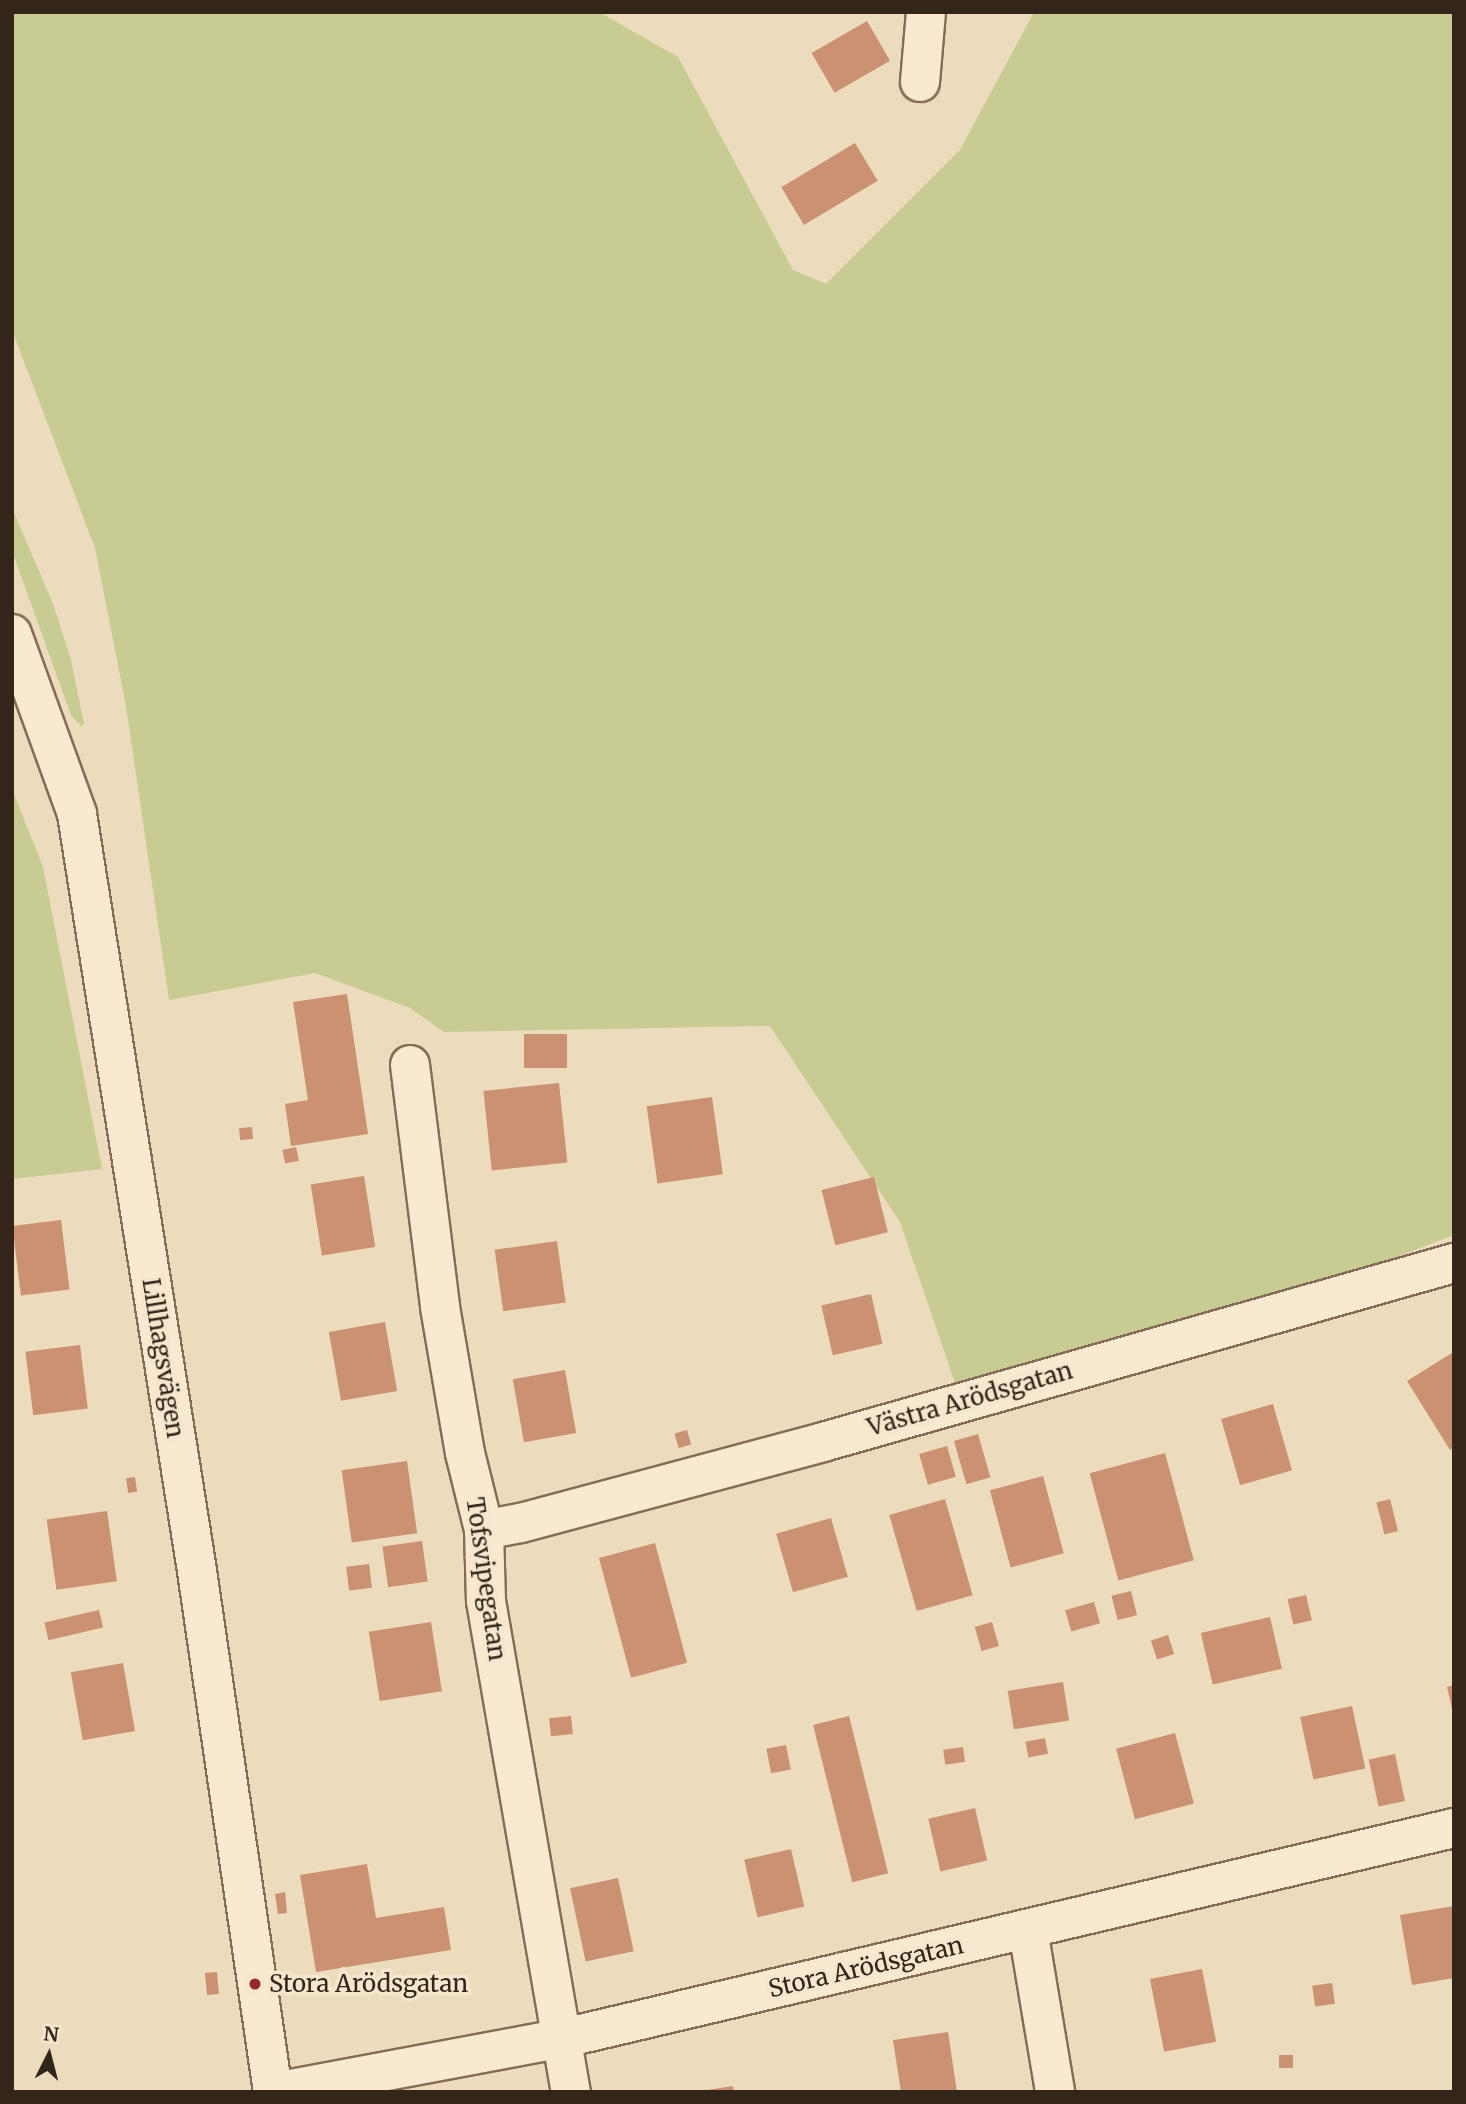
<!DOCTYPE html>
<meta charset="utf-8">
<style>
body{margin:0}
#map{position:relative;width:1466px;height:2104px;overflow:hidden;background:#eddbbd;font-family:Merriweather,serif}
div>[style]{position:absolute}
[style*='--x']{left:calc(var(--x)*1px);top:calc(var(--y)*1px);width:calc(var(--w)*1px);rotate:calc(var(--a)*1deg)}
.green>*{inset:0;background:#c8cb92}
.building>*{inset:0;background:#cb9173;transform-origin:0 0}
.roads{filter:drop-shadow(2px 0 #856c57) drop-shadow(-2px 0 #856c57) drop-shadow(0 2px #856c57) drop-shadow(0 -2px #856c57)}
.minor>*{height:38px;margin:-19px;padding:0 19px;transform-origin:19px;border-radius:19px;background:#f8e9d0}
.dots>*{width:19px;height:19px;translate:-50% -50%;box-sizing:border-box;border:4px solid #f5e6cd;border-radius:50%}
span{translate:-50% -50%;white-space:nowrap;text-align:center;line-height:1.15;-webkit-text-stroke:7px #f5e6cd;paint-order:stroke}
.street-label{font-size:24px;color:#34251b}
.poi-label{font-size:24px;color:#34251b}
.left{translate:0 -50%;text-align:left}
.frame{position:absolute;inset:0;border:14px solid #34251b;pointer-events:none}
.north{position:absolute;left:14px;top:2020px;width:70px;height:70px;-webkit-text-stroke:5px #f5e6cd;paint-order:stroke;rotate:6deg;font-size:19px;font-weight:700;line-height:28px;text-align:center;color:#34251b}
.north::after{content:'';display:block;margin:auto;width:24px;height:32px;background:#34251b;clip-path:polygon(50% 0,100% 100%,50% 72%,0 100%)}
</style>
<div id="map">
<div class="green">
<i style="clip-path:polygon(12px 12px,599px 12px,678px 57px,793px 270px,826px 284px,960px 150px,1034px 12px,1454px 12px,1454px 1235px,1273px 1304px,956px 1386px,900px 1222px,770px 1026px,444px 1032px,410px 1008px,315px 973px,169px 1000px,126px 706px,95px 548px,12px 330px)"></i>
<i style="clip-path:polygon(12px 508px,53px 604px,71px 660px,84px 724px,81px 726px,71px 715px,12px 551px)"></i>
<i style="clip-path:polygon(12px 789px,43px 867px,102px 1169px,12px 1179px)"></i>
</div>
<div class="building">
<i style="left:867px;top:21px;width:46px;height:64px;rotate:60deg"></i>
<i style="left:855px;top:143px;width:44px;height:86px;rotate:59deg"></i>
<i style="clip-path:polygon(347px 994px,368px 1134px,291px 1146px,285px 1104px,308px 1100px,293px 1002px)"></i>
<i style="left:524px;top:1034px;width:43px;height:34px"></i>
<i style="left:559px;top:1083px;width:80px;height:76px;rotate:84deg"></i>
<i style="left:712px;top:1097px;width:78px;height:66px;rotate:82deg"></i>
<i style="left:252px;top:1127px;width:12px;height:13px;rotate:85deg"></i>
<i style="left:296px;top:1147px;width:14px;height:14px;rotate:78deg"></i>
<i style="left:364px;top:1176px;width:72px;height:54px;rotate:81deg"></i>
<i style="left:874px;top:1177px;width:57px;height:54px;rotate:76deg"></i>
<i style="left:61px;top:1220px;width:70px;height:49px;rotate:83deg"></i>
<i style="left:557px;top:1241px;width:62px;height:63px;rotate:82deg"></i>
<i style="left:871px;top:1294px;width:51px;height:51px;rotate:77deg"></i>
<i style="left:385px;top:1322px;width:70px;height:57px;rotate:80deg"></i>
<i style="left:80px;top:1345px;width:64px;height:55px;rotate:83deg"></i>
<i style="clip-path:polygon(1452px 1353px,1454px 1447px,1450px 1450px,1407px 1381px)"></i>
<i style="left:565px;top:1370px;width:64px;height:53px;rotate:80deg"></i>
<i style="left:1273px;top:1404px;width:69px;height:54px;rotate:74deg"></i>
<i style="left:687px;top:1430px;width:15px;height:13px;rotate:74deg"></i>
<i style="left:978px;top:1434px;width:45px;height:25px;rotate:74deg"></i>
<i style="left:947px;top:1446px;width:32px;height:29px;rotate:74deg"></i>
<i style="left:1165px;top:1453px;width:111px;height:78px;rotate:75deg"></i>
<i style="left:407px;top:1461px;width:73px;height:66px;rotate:82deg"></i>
<i style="left:1043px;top:1476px;width:80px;height:55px;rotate:75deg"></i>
<i style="left:135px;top:1477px;width:15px;height:9px;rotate:82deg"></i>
<i style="left:945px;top:1499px;width:100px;height:58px;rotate:74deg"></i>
<i style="left:1390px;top:1499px;width:33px;height:14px;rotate:76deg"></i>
<i style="left:107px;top:1511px;width:71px;height:61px;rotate:82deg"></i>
<i style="left:831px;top:1518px;width:61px;height:57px;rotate:74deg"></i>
<i style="left:422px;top:1541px;width:41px;height:40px;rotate:82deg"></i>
<i style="left:655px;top:1543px;width:124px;height:58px;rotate:75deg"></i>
<i style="left:369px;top:1564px;width:24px;height:23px;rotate:83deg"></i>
<i style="left:1131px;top:1591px;width:25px;height:20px;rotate:76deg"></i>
<i style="left:1306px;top:1595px;width:26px;height:19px;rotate:77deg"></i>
<i style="left:1094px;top:1602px;width:22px;height:30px;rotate:74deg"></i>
<i style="left:99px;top:1610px;width:18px;height:56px;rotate:77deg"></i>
<i style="left:1270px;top:1617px;width:53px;height:71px;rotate:77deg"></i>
<i style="left:431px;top:1622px;width:70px;height:63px;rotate:81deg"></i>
<i style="left:992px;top:1622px;width:25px;height:18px;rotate:74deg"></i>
<i style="left:1168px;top:1635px;width:20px;height:18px;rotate:72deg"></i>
<i style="left:123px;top:1663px;width:69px;height:53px;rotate:80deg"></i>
<i style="left:1063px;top:1682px;width:39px;height:56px;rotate:81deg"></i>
<i style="clip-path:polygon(1454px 1685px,1454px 1713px,1453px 1713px,1447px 1687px)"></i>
<i style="left:1352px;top:1706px;width:64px;height:53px;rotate:78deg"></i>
<i style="left:571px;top:1716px;width:18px;height:22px;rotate:84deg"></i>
<i style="left:849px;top:1716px;width:162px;height:37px;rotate:76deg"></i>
<i style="left:1175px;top:1733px;width:73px;height:61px;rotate:75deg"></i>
<i style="left:1045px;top:1738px;width:16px;height:20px;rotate:79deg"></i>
<i style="left:786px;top:1745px;width:25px;height:20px;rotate:79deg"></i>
<i style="left:963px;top:1747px;width:15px;height:20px;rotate:82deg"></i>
<i style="left:1395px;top:1754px;width:48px;height:27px;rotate:78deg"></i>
<i style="left:975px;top:1808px;width:54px;height:48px;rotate:77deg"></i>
<i style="left:791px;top:1849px;width:59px;height:48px;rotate:77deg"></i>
<i style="clip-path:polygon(367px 1864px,376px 1918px,444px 1907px,451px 1950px,316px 1972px,300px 1875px)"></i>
<i style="left:618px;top:1878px;width:75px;height:49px;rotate:78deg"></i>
<i style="clip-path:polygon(285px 1892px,287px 1913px,278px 1914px,275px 1894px)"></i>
<i style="clip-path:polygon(1454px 1906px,1454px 1978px,1412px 1985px,1400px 1915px)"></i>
<i style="left:1202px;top:1969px;width:74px;height:53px;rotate:79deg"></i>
<i style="left:217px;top:1972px;width:22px;height:12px;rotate:85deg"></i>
<i style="left:1332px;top:1983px;width:21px;height:20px;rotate:82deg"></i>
<i style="clip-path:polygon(948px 2032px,957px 2092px,901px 2092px,893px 2040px)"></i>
<i style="left:1279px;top:2055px;width:14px;height:13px"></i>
<i style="clip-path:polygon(733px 2086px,734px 2092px,707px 2092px,707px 2090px)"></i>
</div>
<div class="roads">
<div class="minor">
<i style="--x:920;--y:82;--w:70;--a:-85.1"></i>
<i style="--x:12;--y:634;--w:191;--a:70.1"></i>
<i style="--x:77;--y:814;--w:766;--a:80.99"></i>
<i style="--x:197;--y:1571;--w:527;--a:81.7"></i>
<i style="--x:410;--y:1065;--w:244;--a:82.9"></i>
<i style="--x:440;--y:1307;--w:148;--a:80.3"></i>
<i style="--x:465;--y:1453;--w:79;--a:76.1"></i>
<i style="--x:484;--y:1530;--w:71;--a:88.4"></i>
<i style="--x:486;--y:1601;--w:498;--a:80.2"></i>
<i style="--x:484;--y:1530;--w:38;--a:-11"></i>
<i style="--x:521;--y:1523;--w:313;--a:-15"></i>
<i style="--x:823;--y:1442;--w:656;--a:-15.84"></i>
<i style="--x:1028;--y:1930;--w:164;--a:80.5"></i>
<i style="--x:275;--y:2092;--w:294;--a:-10.6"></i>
<i style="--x:564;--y:2038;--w:914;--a:-13.28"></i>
</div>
</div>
<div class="dots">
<i style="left:255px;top:1984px;background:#932730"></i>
</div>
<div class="street-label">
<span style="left:163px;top:1358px;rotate:81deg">Lillhagsvägen</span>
<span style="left:970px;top:1399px;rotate:-16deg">Västra Arödsgatan</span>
<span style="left:486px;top:1579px;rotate:82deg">Tofsvipegatan</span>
<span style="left:866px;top:1967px;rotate:-13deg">Stora Arödsgatan</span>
</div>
<div class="poi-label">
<span class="left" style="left:269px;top:1984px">Stora Arödsgatan</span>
</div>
<div class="frame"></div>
<div class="north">N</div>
</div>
